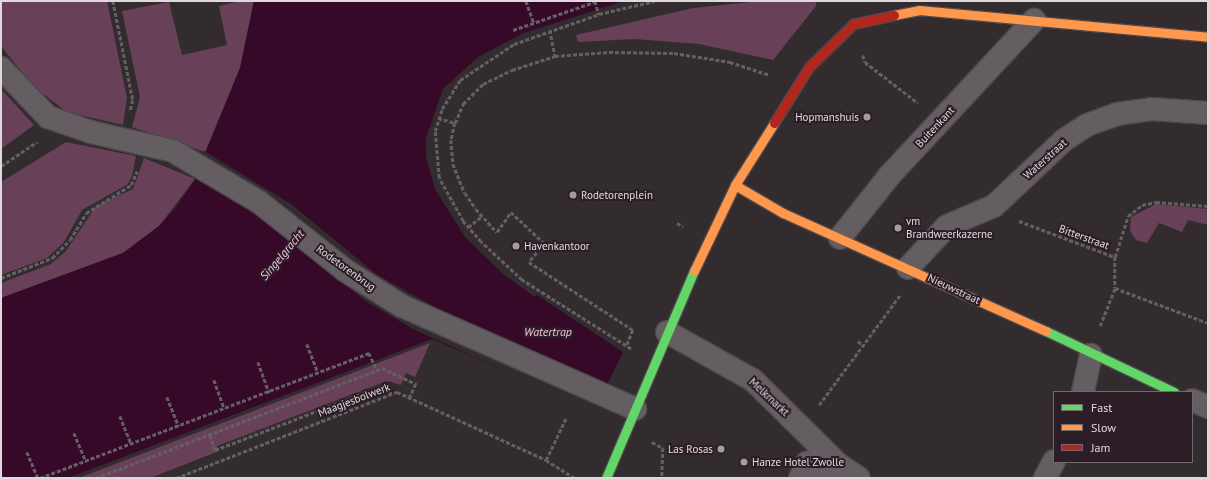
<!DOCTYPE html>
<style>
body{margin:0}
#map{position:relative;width:1209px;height:479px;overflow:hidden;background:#322c2f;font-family:"PT Sans",sans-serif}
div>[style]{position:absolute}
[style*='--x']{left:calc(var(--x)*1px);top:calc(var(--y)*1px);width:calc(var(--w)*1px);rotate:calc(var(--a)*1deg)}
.green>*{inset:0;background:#684159}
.water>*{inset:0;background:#360929}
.pier>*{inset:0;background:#322c2f}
.path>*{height:2.5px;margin-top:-1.25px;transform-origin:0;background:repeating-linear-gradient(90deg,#645f62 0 4px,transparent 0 6px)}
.roads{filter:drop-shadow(1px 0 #4e484b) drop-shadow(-1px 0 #4e484b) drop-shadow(0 1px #4e484b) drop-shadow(0 -1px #4e484b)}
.street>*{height:22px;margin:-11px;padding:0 11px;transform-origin:11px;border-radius:11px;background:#645d61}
.fast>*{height:9px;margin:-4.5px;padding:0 4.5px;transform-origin:4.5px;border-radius:4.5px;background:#63d668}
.slow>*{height:9px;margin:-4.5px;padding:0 4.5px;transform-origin:4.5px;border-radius:4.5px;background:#ff974d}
.jam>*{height:9px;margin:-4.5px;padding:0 4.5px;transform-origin:4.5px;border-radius:4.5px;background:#b3261e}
.dots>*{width:11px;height:11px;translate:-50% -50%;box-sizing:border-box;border:2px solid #2c1e26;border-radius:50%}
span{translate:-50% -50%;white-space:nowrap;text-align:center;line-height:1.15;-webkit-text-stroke:4px #2c1e26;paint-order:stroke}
.poi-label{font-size:11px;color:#e1d8dd}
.right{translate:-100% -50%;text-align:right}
.left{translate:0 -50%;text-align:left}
.street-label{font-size:11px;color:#e1d8dd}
.water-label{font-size:12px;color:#f5c2e0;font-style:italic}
.frame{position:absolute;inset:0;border:2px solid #e1d8dd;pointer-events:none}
.legend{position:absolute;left:1053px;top:391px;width:140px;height:72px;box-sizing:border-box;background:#2c1e26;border:1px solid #74686f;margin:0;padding:5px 7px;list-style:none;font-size:12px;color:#e1d8dd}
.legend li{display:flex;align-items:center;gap:8px;height:20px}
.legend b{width:20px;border:1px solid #74686f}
</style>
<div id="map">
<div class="green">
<i style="clip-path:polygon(2px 1px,107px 1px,127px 98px,123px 125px,67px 112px,33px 86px,1px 46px)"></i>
<i style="clip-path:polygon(240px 1px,254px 1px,240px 68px,205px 152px,132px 127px,140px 97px,122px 11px,169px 2px,182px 55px,227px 45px,219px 6px)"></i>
<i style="clip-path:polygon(761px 1px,816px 1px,816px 6px,773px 60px,699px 44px,634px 39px,578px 42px,576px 35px,693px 8px)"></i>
<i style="clip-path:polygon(1px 89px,34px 125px,1px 149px)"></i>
<i style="clip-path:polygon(66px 142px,136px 156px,132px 176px,128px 184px,82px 210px,64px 242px,47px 258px,1px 275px,1px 182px)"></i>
<i style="clip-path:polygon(144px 158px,195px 179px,159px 226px,123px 253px,1px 298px,1px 283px,51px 264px,66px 251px,96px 206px,133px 189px)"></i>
<i style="clip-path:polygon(1156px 204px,1208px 209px,1208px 225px,1188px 220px,1182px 232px,1159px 223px,1147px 243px,1136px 240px,1130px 231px,1131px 217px)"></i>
<i style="clip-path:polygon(430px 343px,415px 377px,406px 373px,401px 385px,387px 381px,217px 446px,219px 451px,150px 478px,79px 478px)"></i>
</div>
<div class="water">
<i style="clip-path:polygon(254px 1px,624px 1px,524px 33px,478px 57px,443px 89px,426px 138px,426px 157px,435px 189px,465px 237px,503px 274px,535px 297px,537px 295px,623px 352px,607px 385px,513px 344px,501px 369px,432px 339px,68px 478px,1px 478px,1px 298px,123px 253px,159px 226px,176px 207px,194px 181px,240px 68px)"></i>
</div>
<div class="pier">
<i style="clip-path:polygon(204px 151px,291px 204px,376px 274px,445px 313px,513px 343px,501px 369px,413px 329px,367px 302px,277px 230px,238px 203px,194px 178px)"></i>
</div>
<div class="path">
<i style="--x:113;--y:1;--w:101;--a:78.6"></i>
<i style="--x:133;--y:100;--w:12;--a:104"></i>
<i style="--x:526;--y:1;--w:23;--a:70"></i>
<i style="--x:595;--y:1;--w:14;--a:73"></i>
<i style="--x:513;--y:30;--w:89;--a:-19"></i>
<i style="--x:550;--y:30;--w:26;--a:79"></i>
<i style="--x:863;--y:55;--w:7;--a:74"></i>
<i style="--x:865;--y:62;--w:67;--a:37.7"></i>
<i style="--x:438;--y:118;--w:18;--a:16"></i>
<i style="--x:455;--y:123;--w:21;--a:-67"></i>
<i style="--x:463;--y:104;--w:28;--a:-45"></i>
<i style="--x:483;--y:84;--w:32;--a:-26"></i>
<i style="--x:512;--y:70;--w:45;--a:-18"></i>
<i style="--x:555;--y:56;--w:54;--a:-4.2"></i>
<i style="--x:609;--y:52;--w:65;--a:0.9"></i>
<i style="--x:674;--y:53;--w:57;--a:9.1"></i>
<i style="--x:730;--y:62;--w:42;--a:18"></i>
<i style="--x:455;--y:123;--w:17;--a:103"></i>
<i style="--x:451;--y:140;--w:24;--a:85"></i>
<i style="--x:453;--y:164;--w:31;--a:68"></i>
<i style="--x:465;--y:193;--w:19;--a:55"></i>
<i style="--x:476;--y:209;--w:31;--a:48"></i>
<i style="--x:497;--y:232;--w:24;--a:-55"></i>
<i style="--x:511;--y:212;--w:47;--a:43.3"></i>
<i style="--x:545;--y:244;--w:24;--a:132"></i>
<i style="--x:529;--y:262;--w:124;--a:33.2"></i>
<i style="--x:633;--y:330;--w:18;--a:112"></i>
<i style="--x:1;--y:166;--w:43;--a:-33.7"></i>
<i style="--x:1019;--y:221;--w:103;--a:20.6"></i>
<i style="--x:1115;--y:257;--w:31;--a:90"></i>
<i style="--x:1115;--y:288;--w:99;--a:20.6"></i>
<i style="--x:677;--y:223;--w:7;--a:27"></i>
<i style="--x:468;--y:227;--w:18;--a:-38"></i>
<i style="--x:1115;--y:257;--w:43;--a:-72.4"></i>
<i style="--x:1128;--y:216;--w:18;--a:-38"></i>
<i style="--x:1142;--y:205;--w:14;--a:-12"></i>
<i style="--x:1156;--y:202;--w:52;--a:4.4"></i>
<i style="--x:1;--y:278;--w:55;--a:-21.4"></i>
<i style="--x:52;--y:258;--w:25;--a:-45"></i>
<i style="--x:70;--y:240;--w:31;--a:-59"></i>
<i style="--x:86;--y:213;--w:53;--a:-31.9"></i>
<i style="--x:131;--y:185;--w:15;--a:-67"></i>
<i style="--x:1100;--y:326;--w:41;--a:-68.5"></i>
<i style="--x:858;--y:341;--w:6;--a:39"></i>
<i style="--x:307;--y:344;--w:31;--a:69"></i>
<i style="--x:631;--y:349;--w:129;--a:-147.7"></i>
<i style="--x:522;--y:280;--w:56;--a:-137.2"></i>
<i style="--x:481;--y:242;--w:28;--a:-131"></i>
<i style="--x:463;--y:221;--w:49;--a:-119.2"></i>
<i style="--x:439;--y:178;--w:47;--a:-94.9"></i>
<i style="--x:435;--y:131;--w:23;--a:-72"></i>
<i style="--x:442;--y:109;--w:34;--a:-58"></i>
<i style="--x:460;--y:80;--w:65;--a:-33.7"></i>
<i style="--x:514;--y:44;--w:90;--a:-19.4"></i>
<i style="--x:599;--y:14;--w:57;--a:-13.1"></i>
<i style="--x:258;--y:362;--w:33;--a:70"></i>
<i style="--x:214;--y:380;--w:30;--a:70"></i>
<i style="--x:167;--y:397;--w:31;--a:68"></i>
<i style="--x:819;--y:405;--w:137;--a:-53.6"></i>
<i style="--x:120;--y:416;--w:29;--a:68"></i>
<i style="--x:74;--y:433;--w:30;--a:67"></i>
<i style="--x:210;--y:435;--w:16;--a:72"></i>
<i style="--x:215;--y:450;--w:184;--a:-21"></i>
<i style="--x:387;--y:384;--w:11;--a:68"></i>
<i style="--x:652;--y:442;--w:13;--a:29"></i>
<i style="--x:663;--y:448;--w:30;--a:92"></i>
<i style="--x:27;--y:452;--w:28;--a:67"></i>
<i style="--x:546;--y:460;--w:47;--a:-64.5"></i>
<i style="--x:40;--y:478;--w:352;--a:-20.8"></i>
<i style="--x:369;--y:353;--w:19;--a:65"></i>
<i style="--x:96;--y:478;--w:306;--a:-21"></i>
<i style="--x:382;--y:368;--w:38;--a:25"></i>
<i style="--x:416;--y:384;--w:14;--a:115"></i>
<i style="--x:176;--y:478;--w:237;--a:-21.3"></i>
<i style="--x:397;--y:392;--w:164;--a:24.5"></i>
<i style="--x:546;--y:460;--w:34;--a:32"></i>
</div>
<div class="roads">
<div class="street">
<i style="--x:1;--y:68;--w:68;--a:46.2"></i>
<i style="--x:48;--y:117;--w:46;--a:19.2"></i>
<i style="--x:91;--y:132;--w:84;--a:13"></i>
<i style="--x:173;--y:151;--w:100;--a:30.7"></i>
<i style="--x:259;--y:202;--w:111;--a:38.4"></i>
<i style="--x:346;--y:271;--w:66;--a:32"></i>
<i style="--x:402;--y:306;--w:255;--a:23.8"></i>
<i style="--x:840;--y:238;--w:80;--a:-51.6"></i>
<i style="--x:890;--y:175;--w:212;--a:-47.1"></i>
<i style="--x:908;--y:268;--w:57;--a:-47.1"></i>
<i style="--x:947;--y:226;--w:51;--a:-23.1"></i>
<i style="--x:994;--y:206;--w:96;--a:-43.3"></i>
<i style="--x:1064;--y:140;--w:27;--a:-33"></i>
<i style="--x:1087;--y:125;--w:32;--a:-20"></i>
<i style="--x:1117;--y:114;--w:35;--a:-8"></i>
<i style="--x:1152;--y:109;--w:56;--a:4.1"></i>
<i style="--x:667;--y:332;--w:98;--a:29.2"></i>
<i style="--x:753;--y:380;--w:120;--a:44.7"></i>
<i style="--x:838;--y:464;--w:25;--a:34"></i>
<i style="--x:1083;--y:392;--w:38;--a:-78"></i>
<i style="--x:1192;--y:400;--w:17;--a:24"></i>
<i style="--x:800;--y:478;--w:17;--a:-65"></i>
<i style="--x:807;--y:463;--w:29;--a:31"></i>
<i style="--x:1045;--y:478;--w:19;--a:-62"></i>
</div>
<div class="fast">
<i style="--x:1046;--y:331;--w:142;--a:25.5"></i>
<i style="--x:606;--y:478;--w:225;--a:-67"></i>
</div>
<div class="slow">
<i style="--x:894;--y:15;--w:25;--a:-11"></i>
<i style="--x:919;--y:10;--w:290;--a:5.3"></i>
<i style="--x:735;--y:185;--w:56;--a:30.3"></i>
<i style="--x:783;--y:213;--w:288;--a:24.2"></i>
<i style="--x:694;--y:271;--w:95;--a:-64.5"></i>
<i style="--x:735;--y:185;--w:73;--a:-57.8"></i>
</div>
<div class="jam">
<i style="--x:774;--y:123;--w:66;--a:-58"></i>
<i style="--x:809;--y:67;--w:62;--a:-44.3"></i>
<i style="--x:853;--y:24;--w:42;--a:-12.4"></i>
</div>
</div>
<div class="dots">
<i style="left:867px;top:117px;background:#a49ca0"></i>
<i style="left:573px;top:195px;background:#a49ca0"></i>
<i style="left:898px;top:228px;background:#a49ca0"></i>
<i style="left:516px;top:246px;background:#a49ca0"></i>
<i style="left:721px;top:449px;background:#a49ca0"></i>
<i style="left:744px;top:462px;background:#a49ca0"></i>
</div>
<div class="poi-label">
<span class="right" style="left:859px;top:117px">Hopmanshuis</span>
<span class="left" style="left:581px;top:195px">Rodetorenplein</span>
<span class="left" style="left:906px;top:228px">vm<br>Brandweerkazerne</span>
<span class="left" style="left:524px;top:246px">Havenkantoor</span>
<span class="right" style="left:713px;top:449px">Las Rosas</span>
<span class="left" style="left:752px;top:462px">Hanze Hotel Zwolle</span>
</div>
<div class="street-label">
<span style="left:935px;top:127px;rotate:-47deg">Buitenkant</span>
<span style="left:1045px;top:159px;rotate:-42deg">Waterstraat</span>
<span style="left:1084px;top:237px;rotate:20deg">Bitterstraat</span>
<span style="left:346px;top:268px;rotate:36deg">Rodetorenbrug</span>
<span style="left:954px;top:289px;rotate:25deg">Nieuwstraat</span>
<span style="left:769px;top:397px;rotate:43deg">Melkmarkt</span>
<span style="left:354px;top:400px;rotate:-21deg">Maagjesbolwerk</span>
</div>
<div class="water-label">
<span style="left:282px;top:255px;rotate:-50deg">Singelgracht</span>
<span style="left:548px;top:332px">Watertrap</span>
</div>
<div class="frame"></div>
<ul class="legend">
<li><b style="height:5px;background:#63d668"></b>Fast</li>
<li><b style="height:5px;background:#ff974d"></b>Slow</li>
<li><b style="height:5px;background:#b3261e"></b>Jam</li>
</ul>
</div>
